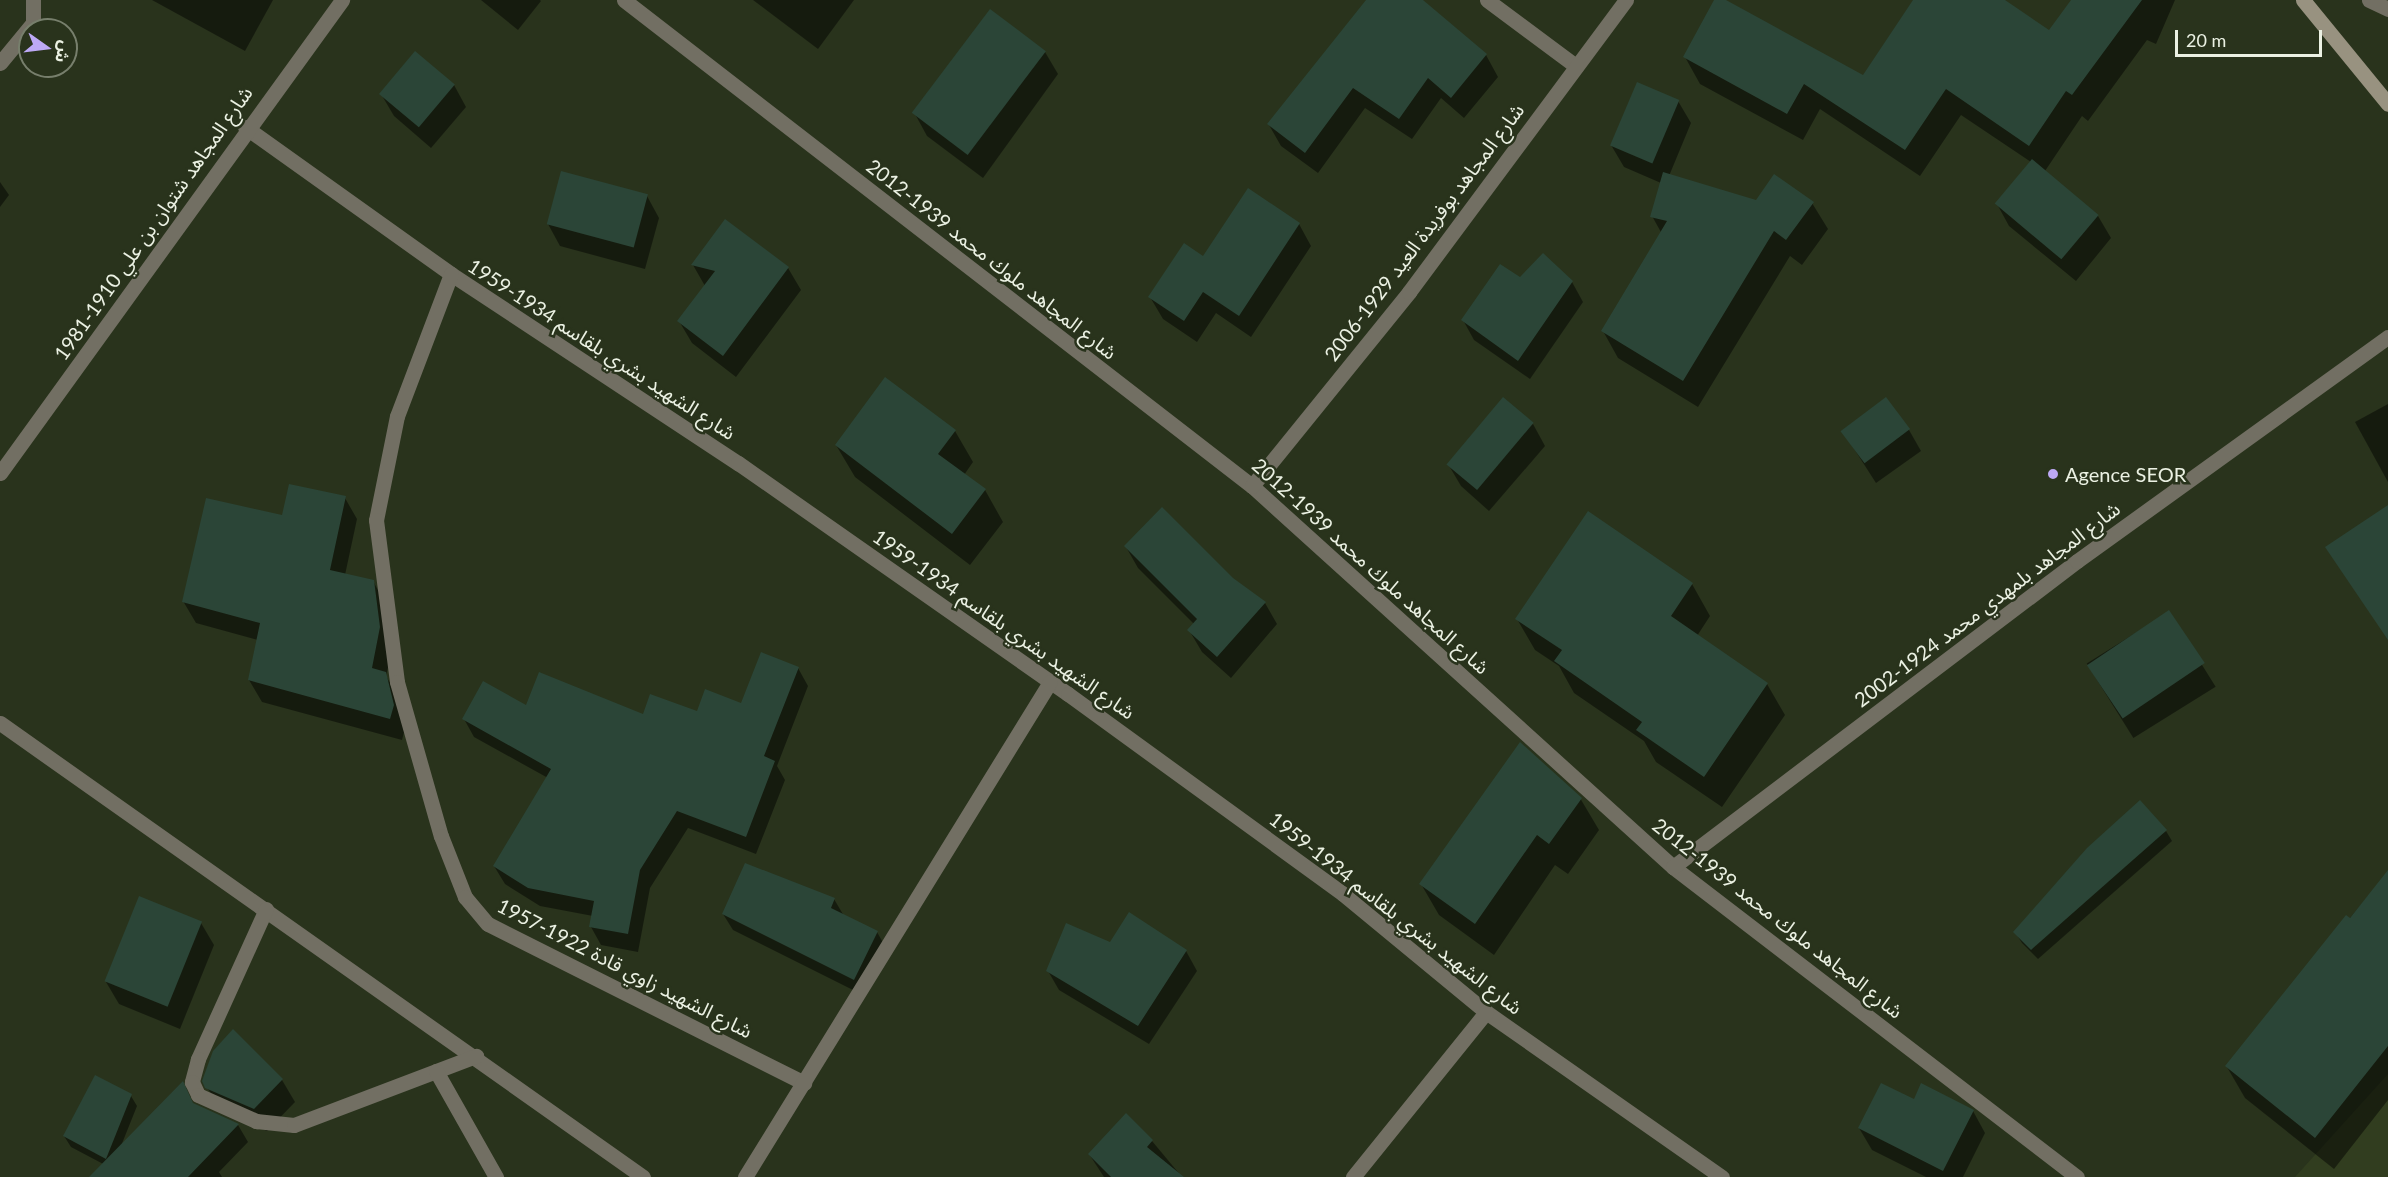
<!DOCTYPE html>
<meta charset="utf-8">
<style>
body{margin:0}
#map{position:relative;width:2388px;height:1177px;overflow:hidden;background:#29331c;font-family:Lato,"Noto Sans Arabic",sans-serif}
div>[style]{position:absolute}
[style*='--x']{left:calc(var(--x)*1px);top:calc(var(--y)*1px);width:calc(var(--w)*1px);rotate:calc(var(--a)*1deg)}
.built>*{inset:0;background:#313d1f}
.shadow>*{inset:0;background:#0007;transform-origin:0 0}
.building>*{inset:0;background:#2b4537;transform-origin:0 0}
.street>*{height:15px;margin:-7.5px;padding:0 7.5px;transform-origin:7.5px;border-radius:7.5px;background:#726f63}
.secondary>*{height:15px;margin:-7.5px;padding:0 7.5px;transform-origin:7.5px;border-radius:7.5px;background:#989280}
.dots>*{width:16px;height:16px;translate:-50% -50%;box-sizing:border-box;border:3px solid #29331c;border-radius:50%}
span{translate:-50% -50%;white-space:nowrap;text-align:center;line-height:1.15;-webkit-text-stroke:5px #29331c;paint-order:stroke}
.street-label{font-size:20px;color:#ebf1e3}
.poi-label{font-size:20px;color:#ebf1e3}
.left{translate:0 -50%;text-align:left}
.north{position:absolute;left:18px;top:18px;width:60px;height:60px;box-sizing:border-box;background:#29331c;border:2px solid #777f6c;border-radius:50%;rotate:104deg;font-size:16px;font-weight:700;line-height:24px;text-align:center;color:#ebf1e3}
.north::after{content:'';display:block;margin:auto;width:21px;height:27px;background:#bda9f5;clip-path:polygon(50% 0,100% 100%,50% 72%,0 100%)}
.scale{position:absolute;left:2175px;top:30px;width:147px;height:27px;box-sizing:border-box;border:3px solid #ebf1e3;border-top:0;padding-left:8px;font-size:18px;line-height:21px;white-space:nowrap;color:#ebf1e3;-webkit-text-stroke:4px #29331c;paint-order:stroke}
</style>
<div id="map">
<div class="built">
<i style="clip-path:polygon(2388px 1074px,2388px 1177px,2295px 1177px)"></i>
</div>
<div class="shadow">
<i style="clip-path:polygon(152px 0,273px 0,245px 51px)"></i>
<i style="clip-path:polygon(481px 0,540px 0,541px 1px,518px 30px)"></i>
<i style="clip-path:polygon(753px 0,854px 0,818px 49px)"></i>
<i style="clip-path:polygon(1368px 0,1420px 0,1486px 55px,1498px 77px,1464px 118px,1441px 98px,1412px 139px,1365px 108px,1318px 173px,1281px 146px,1269px 125px)"></i>
<i style="clip-path:polygon(1716px 0,1863px 77px,1915px 0,2002px 0,2049px 32px,2073px 0,2175px 0,2156px 44px,2147px 40px,2088px 121px,2082px 116px,2045px 171px,2098px 216px,2111px 238px,2076px 281px,2009px 226px,1997px 204px,2031px 162px,1961px 115px,1920px 176px,1820px 109px,1803px 140px,1700px 84px,1685px 57px)"></i>
<i style="clip-path:polygon(1045px 52px,1058px 74px,983px 178px,927px 136px,915px 114px)"></i>
<i style="clip-path:polygon(454px 85px,466px 107px,431px 148px,394px 116px,381px 94px)"></i>
<i style="clip-path:polygon(1678px 101px,1691px 123px,1669px 176px,1757px 201px,1812px 203px,1828px 229px,1802px 265px,1790px 256px,1698px 407px,1618px 358px,1603px 331px,1662px 234px,1652px 216px,1661px 183px,1624px 167px,1611px 145px)"></i>
<i style="clip-path:polygon(0 182px,9px 195px,0 207px)"></i>
<i style="clip-path:polygon(647px 196px,659px 218px,645px 269px,560px 246px,548px 224px)"></i>
<i style="clip-path:polygon(1299px 224px,1311px 246px,1251px 337px,1216px 313px,1197px 342px,1163px 319px,1150px 297px,1203px 258px)"></i>
<i style="clip-path:polygon(693px 265px,788px 268px,801px 290px,736px 377px,692px 343px,679px 321px,705px 286px)"></i>
<i style="clip-path:polygon(1521px 279px,1572px 282px,1583px 302px,1530px 379px,1474px 340px,1463px 320px)"></i>
<i style="clip-path:polygon(2388px 404px,2388px 482px,2355px 422px)"></i>
<i style="clip-path:polygon(1533px 424px,1545px 446px,1489px 511px,1461px 486px,1448px 464px)"></i>
<i style="clip-path:polygon(1842px 430px,1909px 430px,1921px 451px,1876px 483px)"></i>
<i style="clip-path:polygon(955px 431px,973px 462px,964px 475px,985px 490px,1003px 522px,970px 565px,855px 477px,836px 445px)"></i>
<i style="clip-path:polygon(345px 498px,357px 519px,345px 575px,373px 581px,385px 603px,392px 650px,386px 676px,397px 695px,405px 728px,402px 740px,262px 702px,249px 680px,258px 640px,196px 623px,183px 601px,283px 517px)"></i>
<i style="clip-path:polygon(1126px 547px,1232px 579px,1265px 603px,1277px 624px,1231px 678px,1202px 652px,1189px 630px,1194px 624px,1138px 568px)"></i>
<i style="clip-path:polygon(1692px 584px,1710px 616px,1697px 636px,1767px 684px,1785px 715px,1722px 807px,1656px 762px,1644px 741px,1574px 693px,1559px 666px,1535px 650px,1517px 619px)"></i>
<i style="left:2169px;top:612px;width:88px;height:97px;rotate:58deg"></i>
<i style="clip-path:polygon(798px 668px,808px 686px,777px 766px,785px 780px,756px 854px,688px 828px,650px 888px,638px 952px,601px 945px,591px 927px,593px 916px,540px 906px,505px 884px,494px 866px,548px 778px,474px 737px,464px 719px,527px 708px,644px 716px,698px 713px,742px 705px)"></i>
<i style="clip-path:polygon(1580px 798px,1599px 830px,1568px 874px,1555px 865px,1494px 955px,1439px 915px,1421px 884px)"></i>
<i style="clip-path:polygon(2166px 831px,2172px 841px,2038px 959px,2022px 943px,2015px 932px)"></i>
<i style="clip-path:polygon(2388px 872px,2388px 1100px,2334px 1169px,2245px 1098px,2227px 1067px)"></i>
<i style="clip-path:polygon(834px 899px,844px 916px,877px 932px,886px 948px,863px 995px,733px 930px,723px 914px)"></i>
<i style="clip-path:polygon(201px 923px,214px 945px,180px 1029px,119px 1004px,106px 982px)"></i>
<i style="clip-path:polygon(1110px 944px,1186px 951px,1197px 971px,1149px 1044px,1059px 990px,1048px 971px)"></i>
<i style="clip-path:polygon(282px 1080px,295px 1102px,267px 1131px,220px 1109px,207px 1087px)"></i>
<i style="clip-path:polygon(182px 1084px,194px 1106px,238px 1125px,248px 1142px,219px 1172px,222px 1177px,104px 1177px,107px 1166px,71px 1147px,64px 1136px,131px 1096px,137px 1106px,121px 1146px)"></i>
<i style="clip-path:polygon(1914px 1101px,1973px 1111px,1985px 1133px,1963px 1177px,1926px 1177px,1872px 1150px,1859px 1128px)"></i>
<i style="clip-path:polygon(1152px 1141px,1182px 1177px,1104px 1177px,1089px 1154px)"></i>
</div>
<div class="building">
<i style="clip-path:polygon(1366px 0,1423px 0,1487px 54px,1451px 98px,1428px 78px,1399px 119px,1353px 88px,1305px 153px,1267px 124px)"></i>
<i style="clip-path:polygon(1714px 0,1726px 0,1863px 75px,1913px 0,2005px 0,2049px 30px,2071px 0,2142px 0,2072px 95px,2066px 91px,2029px 146px,1946px 89px,1905px 150px,1804px 84px,1787px 114px,1683px 57px)"></i>
<i style="left:990px;top:9px;width:70px;height:130px;rotate:37deg"></i>
<i style="left:415px;top:51px;width:52px;height:56px;rotate:40deg"></i>
<i style="left:1637px;top:82px;width:46px;height:69px;rotate:23deg"></i>
<i style="left:2032px;top:159px;width:87px;height:58px;rotate:40deg"></i>
<i style="left:561px;top:171px;width:90px;height:55px;rotate:15deg"></i>
<i style="clip-path:polygon(1663px 172px,1756px 200px,1774px 174px,1814px 202px,1786px 240px,1774px 231px,1683px 381px,1601px 331px,1667px 221px,1650px 217px)"></i>
<i style="clip-path:polygon(1248px 188px,1300px 223px,1239px 316px,1203px 292px,1184px 321px,1148px 297px,1184px 243px,1203px 256px)"></i>
<i style="clip-path:polygon(725px 219px,789px 267px,723px 356px,677px 321px,715px 271px,691px 265px)"></i>
<i style="clip-path:polygon(1543px 253px,1573px 281px,1518px 361px,1461px 320px,1500px 264px,1520px 277px)"></i>
<i style="clip-path:polygon(885px 377px,956px 430px,938px 454px,986px 489px,952px 534px,835px 445px)"></i>
<i style="left:1503px;top:397px;width:40px;height:88px;rotate:40deg"></i>
<i style="left:1886px;top:397px;width:40px;height:57px;rotate:53deg"></i>
<i style="clip-path:polygon(289px 484px,346px 496px,330px 570px,374px 580px,380px 627px,372px 668px,386px 672px,394px 705px,390px 719px,248px 680px,260px 623px,182px 602px,206px 498px,282px 515px)"></i>
<i style="clip-path:polygon(2388px 505px,2388px 640px,2325px 547px)"></i>
<i style="clip-path:polygon(1162px 507px,1233px 578px,1266px 602px,1217px 657px,1187px 630px,1197px 619px,1124px 546px)"></i>
<i style="clip-path:polygon(1588px 511px,1693px 583px,1671px 616px,1768px 683px,1704px 777px,1636px 730px,1642px 722px,1554px 661px,1562px 650px,1515px 619px)"></i>
<i style="left:2169px;top:610px;width:64px;height:99px;rotate:56deg"></i>
<i style="clip-path:polygon(761px 652px,799px 667px,764px 756px,775px 761px,746px 837px,677px 811px,640px 870px,628px 934px,589px 927px,594px 901px,528px 888px,493px 866px,551px 769px,462px 719px,483px 681px,526px 705px,539px 672px,643px 714px,650px 694px,697px 711px,705px 689px,741px 703px)"></i>
<i style="clip-path:polygon(1520px 742px,1582px 798px,1549px 844px,1537px 835px,1475px 924px,1419px 884px)"></i>
<i style="clip-path:polygon(2140px 800px,2167px 830px,2031px 950px,2013px 932px,2087px 848px)"></i>
<i style="clip-path:polygon(745px 863px,835px 898px,831px 908px,878px 931px,854px 980px,722px 914px)"></i>
<i style="clip-path:polygon(2388px 870px,2388px 1046px,2315px 1138px,2225px 1066px,2346px 915px,2350px 918px)"></i>
<i style="left:139px;top:896px;width:68px;height:92px;rotate:22deg"></i>
<i style="clip-path:polygon(1129px 912px,1187px 950px,1138px 1026px,1046px 971px,1066px 923px,1110px 942px)"></i>
<i style="clip-path:polygon(233px 1029px,283px 1079px,254px 1109px,205px 1088px,202px 1081px,213px 1051px)"></i>
<i style="clip-path:polygon(95px 1075px,132px 1094px,106px 1159px,63px 1136px)"></i>
<i style="clip-path:polygon(183px 1081px,193px 1103px,239px 1124px,188px 1177px,89px 1177px)"></i>
<i style="clip-path:polygon(1881px 1083px,1914px 1099px,1921px 1083px,1974px 1110px,1943px 1171px,1858px 1128px)"></i>
<i style="clip-path:polygon(1126px 1113px,1153px 1140px,1147px 1147px,1184px 1177px,1111px 1177px,1088px 1154px)"></i>
</div>
<div class="street">
<i style="--x:624;--y:0;--w:794;--a:37.74"></i>
<i style="--x:1252;--y:486;--w:568;--a:42.14"></i>
<i style="--x:1673;--y:867;--w:509;--a:37.5"></i>
<i style="--x:1487;--y:0;--w:111;--a:36.6"></i>
<i style="--x:2369;--y:0;--w:21;--a:25"></i>
<i style="--x:0;--y:63;--w:52;--a:-50.5"></i>
<i style="--x:33;--y:23;--w:23;--a:-90"></i>
<i style="--x:245;--y:127;--w:253;--a:35.5"></i>
<i style="--x:451;--y:274;--w:344;--a:33.4"></i>
<i style="--x:738;--y:463;--w:403;--a:35"></i>
<i style="--x:1068;--y:694;--w:340;--a:36"></i>
<i style="--x:1343;--y:894;--w:185;--a:39.5"></i>
<i style="--x:1486;--y:1012;--w:288;--a:35"></i>
<i style="--x:451;--y:274;--w:152;--a:110.8"></i>
<i style="--x:397;--y:416;--w:106;--a:101.4"></i>
<i style="--x:376;--y:520;--w:163;--a:82.6"></i>
<i style="--x:397;--y:682;--w:160;--a:74.1"></i>
<i style="--x:441;--y:836;--w:66;--a:68.5"></i>
<i style="--x:465;--y:897;--w:35;--a:50"></i>
<i style="--x:488;--y:924;--w:354;--a:26.7"></i>
<i style="--x:0;--y:473;--w:584;--a:-54.13"></i>
<i style="--x:1252;--y:486;--w:250;--a:-51"></i>
<i style="--x:1409;--y:292;--w:364;--a:-53.4"></i>
<i style="--x:0;--y:723;--w:787;--a:35.22"></i>
<i style="--x:1673;--y:867;--w:507;--a:-37.14"></i>
<i style="--x:2077;--y:561;--w:383;--a:-35.8"></i>
<i style="--x:266;--y:909;--w:165;--a:114.4"></i>
<i style="--x:198;--y:1059;--w:24;--a:105"></i>
<i style="--x:192;--y:1082;--w:14;--a:65"></i>
<i style="--x:198;--y:1095;--w:64;--a:24.1"></i>
<i style="--x:256;--y:1121;--w:38;--a:6"></i>
<i style="--x:294;--y:1125;--w:195;--a:-20.8"></i>
<i style="--x:436;--y:1071;--w:122;--a:60.5"></i>
<i style="--x:745;--y:1177;--w:581;--a:-58.36"></i>
<i style="--x:1353;--y:1177;--w:212;--a:-51.1"></i>
</div>
<div class="secondary">
<i style="--x:2303;--y:0;--w:134;--a:50.7"></i>
</div>
<div class="dots">
<i style="left:2053px;top:474px;background:#bda9f5"></i>
</div>
<div class="street-label">
<span style="left:153px;top:223px;rotate:-55deg">شارع المجاهد شتوان بن علي 1910-1981</span>
<span style="left:1424px;top:232px;rotate:-53deg">شارع المجاهد بوفريدة العيد 1929-2006</span>
<span style="left:992px;top:259px;rotate:38deg">شارع المجاهد ملوك محمد 1939-2012</span>
<span style="left:602px;top:349px;rotate:33deg">شارع الشهيد بشري بلقاسم 1934-1959</span>
<span style="left:1371px;top:566px;rotate:42deg">شارع المجاهد ملوك محمد 1939-2012</span>
<span style="left:1987px;top:604px;rotate:-37deg">شارع المجاهد بلمهدي محمد 1924-2002</span>
<span style="left:1004px;top:624px;rotate:35deg">شارع الشهيد بشري بلقاسم 1934-1959</span>
<span style="left:1396px;top:913px;rotate:38deg">شارع الشهيد بشري بلقاسم 1934-1959</span>
<span style="left:1778px;top:918px;rotate:38deg">شارع المجاهد ملوك محمد 1939-2012</span>
<span style="left:625px;top:968px;rotate:27deg">شارع الشهيد زاوي قادة 1922-1957</span>
</div>
<div class="poi-label">
<span class="left" style="left:2065px;top:474px">Agence SEOR</span>
</div>
<div class="north">ش</div>
<div class="scale">20 m</div>
</div>
